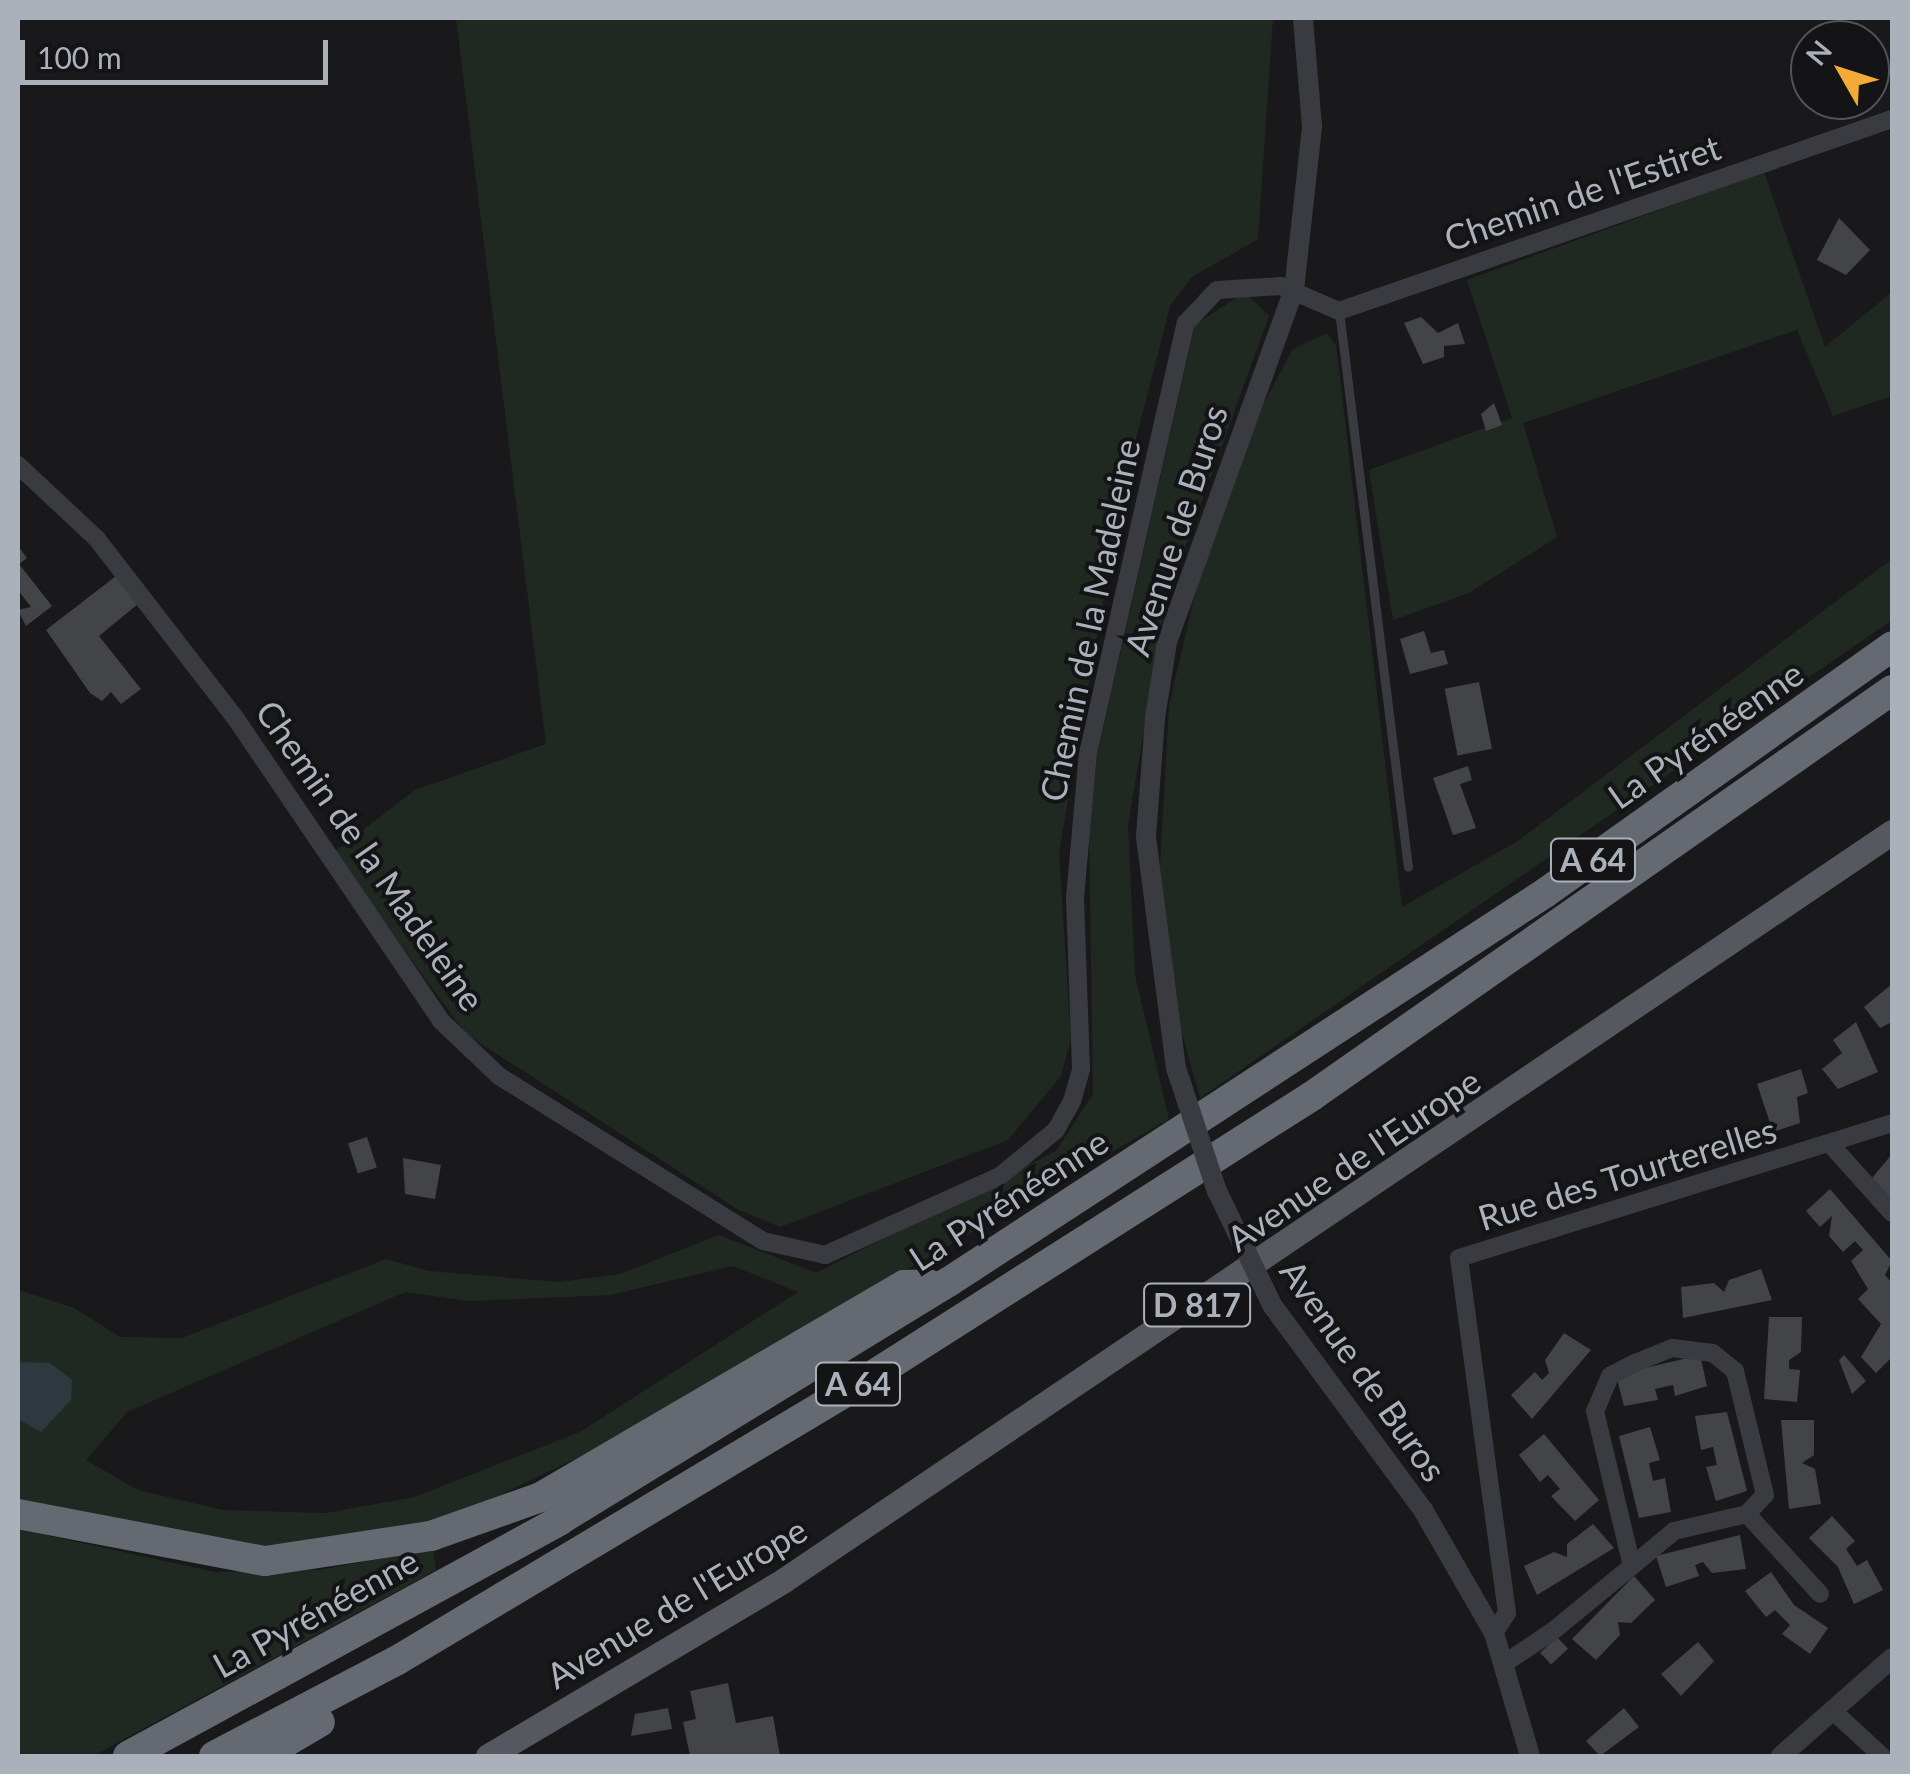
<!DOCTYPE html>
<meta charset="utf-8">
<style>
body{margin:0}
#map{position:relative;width:1910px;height:1774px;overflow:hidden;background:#19191b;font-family:Lato,sans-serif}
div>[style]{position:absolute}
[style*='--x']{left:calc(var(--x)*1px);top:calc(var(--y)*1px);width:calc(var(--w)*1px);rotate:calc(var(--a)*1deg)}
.green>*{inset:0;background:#202921}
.water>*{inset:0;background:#2e393f}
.building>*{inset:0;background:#434448;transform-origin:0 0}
.service>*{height:9px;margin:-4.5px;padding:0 4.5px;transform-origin:4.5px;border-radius:4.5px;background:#3a3b40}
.minor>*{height:18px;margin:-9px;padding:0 9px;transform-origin:9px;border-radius:9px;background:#3a3b40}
.tertiary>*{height:20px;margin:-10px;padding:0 10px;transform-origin:10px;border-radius:10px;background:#3a3b40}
.primary>*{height:25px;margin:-12.5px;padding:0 12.5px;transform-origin:12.5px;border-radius:12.5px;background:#56585f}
.motorway>*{height:30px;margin:-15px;padding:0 15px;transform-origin:15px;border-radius:15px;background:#656971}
.tertiary-bridge>*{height:20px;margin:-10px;padding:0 10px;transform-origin:10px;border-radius:10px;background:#3a3b40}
span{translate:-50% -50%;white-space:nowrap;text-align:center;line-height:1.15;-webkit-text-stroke:8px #141416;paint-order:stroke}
.shield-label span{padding:2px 8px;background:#141416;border:2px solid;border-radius:8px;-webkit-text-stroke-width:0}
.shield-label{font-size:32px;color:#abb1bb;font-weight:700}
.street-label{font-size:35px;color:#abb1bb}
.frame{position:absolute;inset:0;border:20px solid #abb1bb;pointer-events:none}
.north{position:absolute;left:1790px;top:20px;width:100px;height:100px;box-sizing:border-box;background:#141416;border:2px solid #505358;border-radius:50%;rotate:309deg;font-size:28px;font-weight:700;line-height:40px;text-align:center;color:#abb1bb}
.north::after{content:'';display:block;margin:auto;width:35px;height:45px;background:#f4aa37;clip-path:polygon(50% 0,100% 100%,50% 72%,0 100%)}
.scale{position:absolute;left:20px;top:40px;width:308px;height:45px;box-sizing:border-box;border:5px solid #abb1bb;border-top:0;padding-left:12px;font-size:30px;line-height:35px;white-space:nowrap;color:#abb1bb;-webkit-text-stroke:8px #141416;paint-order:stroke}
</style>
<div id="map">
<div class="green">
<i style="clip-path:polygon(456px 18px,1273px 18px,1258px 239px,1192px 277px,1170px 306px,1122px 494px,1059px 852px,1071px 1039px,1061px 1076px,1008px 1140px,780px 1227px,737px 1209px,466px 1034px,333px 853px,415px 790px,546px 744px)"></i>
<i style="clip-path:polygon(1764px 172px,1825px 347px,1892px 292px,1892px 396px,1833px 416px,1797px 330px,1523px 423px,1557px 537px,1469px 593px,1393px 620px,1369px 470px,1512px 418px,1467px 280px)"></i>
<i style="clip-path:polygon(evenodd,1245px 292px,1269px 316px,1166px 600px,1128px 825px,1135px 975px,1169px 1119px,588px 1453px,459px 1514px,399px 1533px,272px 1550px,18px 1499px,18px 1290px,74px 1308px,120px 1337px,182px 1338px,386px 1259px,429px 1271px,560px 1282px,620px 1274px,719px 1235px,816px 1273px,1056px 1151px,1093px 1094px,1089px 827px,1097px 756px,1195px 325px,1245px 292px,733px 1266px,798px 1292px,580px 1432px,414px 1497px,326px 1513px,223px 1510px,138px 1490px,86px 1460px,127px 1412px,405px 1292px,468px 1301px,610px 1295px,733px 1266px)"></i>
<i style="clip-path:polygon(1327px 333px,1336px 345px,1402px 907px,1518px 841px,1892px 559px,1892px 620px,1200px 1098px,1173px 1001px,1159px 883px,1169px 706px,1202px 564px,1263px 405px,1293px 349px)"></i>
<i style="clip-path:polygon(18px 1529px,215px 1572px,319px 1570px,433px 1549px,436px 1570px,93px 1756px,18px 1756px)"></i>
</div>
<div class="water">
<i style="clip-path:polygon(18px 1362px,50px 1363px,72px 1380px,71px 1400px,41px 1432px,18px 1419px)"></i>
</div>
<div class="building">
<i style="clip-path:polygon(1839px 218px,1870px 250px,1846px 275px,1817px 260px)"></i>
<i style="clip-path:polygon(1421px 317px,1438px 333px,1458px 323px,1465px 344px,1444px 346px,1444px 357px,1423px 364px,1404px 323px)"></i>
<i style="clip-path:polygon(1494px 403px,1502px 425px,1486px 431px,1481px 414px)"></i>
<i style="clip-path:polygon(18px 546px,27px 558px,19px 564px,52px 606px,26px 626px,18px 610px,31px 607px,18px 590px)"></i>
<i style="clip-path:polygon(116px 576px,138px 604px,99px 636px,141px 689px,121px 704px,111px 692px,102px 701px,90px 693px,46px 630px)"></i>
<i style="clip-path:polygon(1424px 631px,1431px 653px,1444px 650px,1448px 664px,1410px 674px,1400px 639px)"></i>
<i style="left:1479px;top:682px;width:68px;height:35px;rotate:79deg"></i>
<i style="clip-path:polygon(1468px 766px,1472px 780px,1460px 784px,1476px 828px,1453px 835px,1433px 778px)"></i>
<i style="clip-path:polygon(1892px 984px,1892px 1022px,1880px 1028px,1864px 1007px)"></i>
<i style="clip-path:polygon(1856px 1022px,1878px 1072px,1838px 1089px,1822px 1069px,1842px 1053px,1833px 1040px)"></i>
<i style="clip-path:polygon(1801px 1069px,1808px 1093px,1797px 1097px,1800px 1123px,1773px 1132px,1757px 1084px)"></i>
<i style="left:367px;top:1137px;width:32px;height:20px;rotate:72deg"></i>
<i style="clip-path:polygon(1892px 1154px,1892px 1200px,1872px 1178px)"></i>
<i style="clip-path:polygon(403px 1158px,441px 1165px,435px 1199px,405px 1194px)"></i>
<i style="clip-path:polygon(1830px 1189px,1892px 1261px,1885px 1275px,1892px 1283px,1892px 1357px,1876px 1373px,1861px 1357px,1881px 1324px,1858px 1299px,1868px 1289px,1851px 1261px,1863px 1250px,1855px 1241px,1843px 1252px,1829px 1236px,1832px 1216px,1820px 1227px,1806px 1211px)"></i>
<i style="clip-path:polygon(1761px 1269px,1772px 1300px,1683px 1318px,1681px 1287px,1714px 1283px,1724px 1292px,1729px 1280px)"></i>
<i style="clip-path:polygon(1769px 1317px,1802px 1317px,1801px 1352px,1789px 1360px,1789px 1369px,1800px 1370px,1797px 1402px,1764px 1399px)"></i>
<i style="clip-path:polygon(1564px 1333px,1591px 1350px,1532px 1419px,1511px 1395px,1535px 1372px,1542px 1380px,1549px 1373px,1545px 1360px)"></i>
<i style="clip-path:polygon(1700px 1355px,1707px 1386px,1675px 1396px,1673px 1385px,1655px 1389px,1658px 1400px,1624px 1406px,1616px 1375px)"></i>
<i style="clip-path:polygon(1844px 1355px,1866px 1381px,1852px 1394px,1839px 1360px)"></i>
<i style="clip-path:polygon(1727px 1412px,1747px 1491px,1716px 1501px,1706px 1467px,1717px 1465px,1713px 1447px,1701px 1450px,1695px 1416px)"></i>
<i style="clip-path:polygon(1781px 1420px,1814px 1420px,1814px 1455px,1802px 1463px,1815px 1469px,1821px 1504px,1789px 1509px)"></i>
<i style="clip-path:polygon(1650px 1427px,1660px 1460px,1649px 1463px,1653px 1481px,1665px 1478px,1671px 1512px,1639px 1518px,1619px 1436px)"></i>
<i style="clip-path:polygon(1544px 1434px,1599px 1500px,1575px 1521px,1551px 1496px,1560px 1489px,1548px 1475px,1540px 1482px,1519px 1455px)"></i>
<i style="clip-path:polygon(1832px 1516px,1855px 1541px,1846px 1549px,1857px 1566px,1867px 1560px,1883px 1590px,1854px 1604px,1838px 1567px,1809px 1538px)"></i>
<i style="clip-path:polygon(1593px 1524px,1614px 1548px,1537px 1595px,1524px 1566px,1554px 1552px,1567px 1557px,1567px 1544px)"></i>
<i style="clip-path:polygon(1740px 1535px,1746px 1569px,1712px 1573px,1703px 1562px,1695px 1565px,1699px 1576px,1666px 1587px,1656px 1556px)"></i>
<i style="clip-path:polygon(1771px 1572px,1794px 1605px,1828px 1628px,1810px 1654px,1782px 1634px,1790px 1625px,1775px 1610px,1766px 1617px,1745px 1591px)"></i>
<i style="clip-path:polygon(1634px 1576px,1655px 1600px,1631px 1623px,1618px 1622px,1620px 1635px,1596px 1660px,1572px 1639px)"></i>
<i style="left:1557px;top:1637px;width:16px;height:23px;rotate:47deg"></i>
<i style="clip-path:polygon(1698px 1642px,1714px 1661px,1681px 1696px,1661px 1674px)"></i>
<i style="clip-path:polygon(728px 1683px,736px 1723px,773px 1716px,780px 1756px,690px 1756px,683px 1722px,696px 1719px,690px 1691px)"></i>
<i style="clip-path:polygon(668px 1708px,672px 1729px,631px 1736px,635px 1714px)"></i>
<i style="clip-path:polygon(1624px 1708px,1639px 1727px,1600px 1756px,1586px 1741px)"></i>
</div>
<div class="service">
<i style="--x:1339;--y:311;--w:560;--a:82.93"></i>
</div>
<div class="minor">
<i style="--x:18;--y:465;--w:108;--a:43.1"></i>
<i style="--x:97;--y:539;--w:224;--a:52.3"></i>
<i style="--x:234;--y:716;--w:369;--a:55.8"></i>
<i style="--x:441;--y:1021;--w:80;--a:43.5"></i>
<i style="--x:499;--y:1076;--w:311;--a:32"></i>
<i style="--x:763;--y:1241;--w:64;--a:12.7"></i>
<i style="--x:825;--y:1255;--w:192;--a:-24.3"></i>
<i style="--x:1000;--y:1176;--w:72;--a:-39.4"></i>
<i style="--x:1056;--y:1130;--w:33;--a:-61"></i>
<i style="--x:1072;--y:1101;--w:33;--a:-74"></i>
<i style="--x:1081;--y:1069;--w:171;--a:-92"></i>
<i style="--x:1075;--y:898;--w:146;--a:-84.9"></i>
<i style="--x:1088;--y:753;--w:441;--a:-77.2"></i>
<i style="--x:1186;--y:323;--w:45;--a:-46.8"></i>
<i style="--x:1217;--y:290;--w:64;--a:-3.6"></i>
<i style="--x:1281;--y:286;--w:63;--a:23.3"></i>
<i style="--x:1339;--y:311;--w:585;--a:-19.15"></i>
<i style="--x:1831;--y:1145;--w:91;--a:48.1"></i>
<i style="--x:1747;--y:1514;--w:108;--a:47.6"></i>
<i style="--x:1494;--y:1633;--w:24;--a:-57"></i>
<i style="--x:1507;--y:1613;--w:358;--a:-97.7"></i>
<i style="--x:1459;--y:1258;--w:454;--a:-17.3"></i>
<i style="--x:1505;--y:1663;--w:58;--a:-33.7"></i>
<i style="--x:1553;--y:1631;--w:102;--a:-39.4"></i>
<i style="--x:1632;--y:1566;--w:55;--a:-39.8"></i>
<i style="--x:1674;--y:1531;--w:75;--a:-13.1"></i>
<i style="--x:1747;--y:1514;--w:26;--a:-47"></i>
<i style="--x:1765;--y:1495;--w:128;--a:-103.6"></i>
<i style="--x:1735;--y:1371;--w:28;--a:-141"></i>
<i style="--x:1713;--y:1353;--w:41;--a:-173"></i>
<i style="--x:1672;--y:1348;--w:40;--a:158"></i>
<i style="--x:1635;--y:1363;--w:28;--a:153"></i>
<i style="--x:1610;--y:1376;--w:38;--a:113"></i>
<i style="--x:1595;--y:1411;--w:159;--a:76.6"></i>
<i style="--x:1832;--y:1710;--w:68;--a:42.6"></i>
</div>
<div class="tertiary">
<i style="--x:1176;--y:1068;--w:234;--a:-97.4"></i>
<i style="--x:1146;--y:836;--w:118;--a:-85.6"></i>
<i style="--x:1155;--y:718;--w:77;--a:-81"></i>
<i style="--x:1167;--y:642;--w:374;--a:-70.2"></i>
<i style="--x:1294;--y:290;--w:165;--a:-83.7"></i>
<i style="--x:1312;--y:126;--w:108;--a:-94.8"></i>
<i style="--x:1272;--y:1305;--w:255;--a:53.6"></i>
<i style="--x:1423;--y:1510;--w:142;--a:60"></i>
<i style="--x:1494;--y:1633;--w:128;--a:73.7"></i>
<i style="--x:1781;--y:1756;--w:148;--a:-41.4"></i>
</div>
<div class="primary">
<i style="--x:488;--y:1756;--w:344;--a:-30.7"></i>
<i style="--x:784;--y:1580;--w:1337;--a:-34.02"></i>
</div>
<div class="motorway">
<i style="--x:18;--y:1514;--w:251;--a:10.8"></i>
<i style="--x:265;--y:1561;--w:168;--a:-8.6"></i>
<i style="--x:431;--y:1536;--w:117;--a:-19.5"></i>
<i style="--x:541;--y:1497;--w:420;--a:-30.3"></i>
<i style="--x:904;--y:1285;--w:25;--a:-2"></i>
<i style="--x:128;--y:1756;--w:492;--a:-28.6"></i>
<i style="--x:560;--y:1520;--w:454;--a:-31.5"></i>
<i style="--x:947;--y:1283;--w:714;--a:-33.11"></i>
<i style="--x:1545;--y:893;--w:426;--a:-35.4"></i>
<i style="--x:214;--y:1756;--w:205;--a:-27.6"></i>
<i style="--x:396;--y:1661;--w:545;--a:-30.89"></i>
<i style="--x:864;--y:1381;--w:531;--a:-32.46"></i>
<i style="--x:1312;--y:1096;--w:708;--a:-34.99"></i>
<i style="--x:262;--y:1756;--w:67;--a:-30.4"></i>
</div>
<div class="tertiary-bridge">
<i style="--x:1176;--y:1068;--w:130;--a:71.6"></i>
<i style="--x:1217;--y:1191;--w:127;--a:64.2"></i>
</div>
<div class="shield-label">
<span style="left:1593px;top:860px">A 64</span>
<span style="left:1197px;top:1305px">D 817</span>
<span style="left:858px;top:1384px">A 64</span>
</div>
<div class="street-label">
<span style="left:1582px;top:192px;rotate:-19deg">Chemin de l'Estiret</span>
<span style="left:1175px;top:530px;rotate:-72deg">Avenue de Buros</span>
<span style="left:1089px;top:620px;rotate:-78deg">Chemin de la Madeleine</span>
<span style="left:1705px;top:734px;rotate:-35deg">La Pyrénéenne</span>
<span style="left:371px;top:855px;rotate:55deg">Chemin de la Madeleine</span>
<span style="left:1353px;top:1159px;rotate:-34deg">Avenue de l'Europe</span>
<span style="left:1627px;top:1173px;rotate:-17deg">Rue des Tourterelles</span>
<span style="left:1008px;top:1199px;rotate:-33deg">La Pyrénéenne</span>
<span style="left:1364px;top:1370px;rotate:55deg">Avenue de Buros</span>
<span style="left:676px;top:1602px;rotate:-31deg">Avenue de l'Europe</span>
<span style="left:315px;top:1612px;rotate:-29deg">La Pyrénéenne</span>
</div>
<div class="frame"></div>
<div class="north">N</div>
<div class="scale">100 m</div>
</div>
